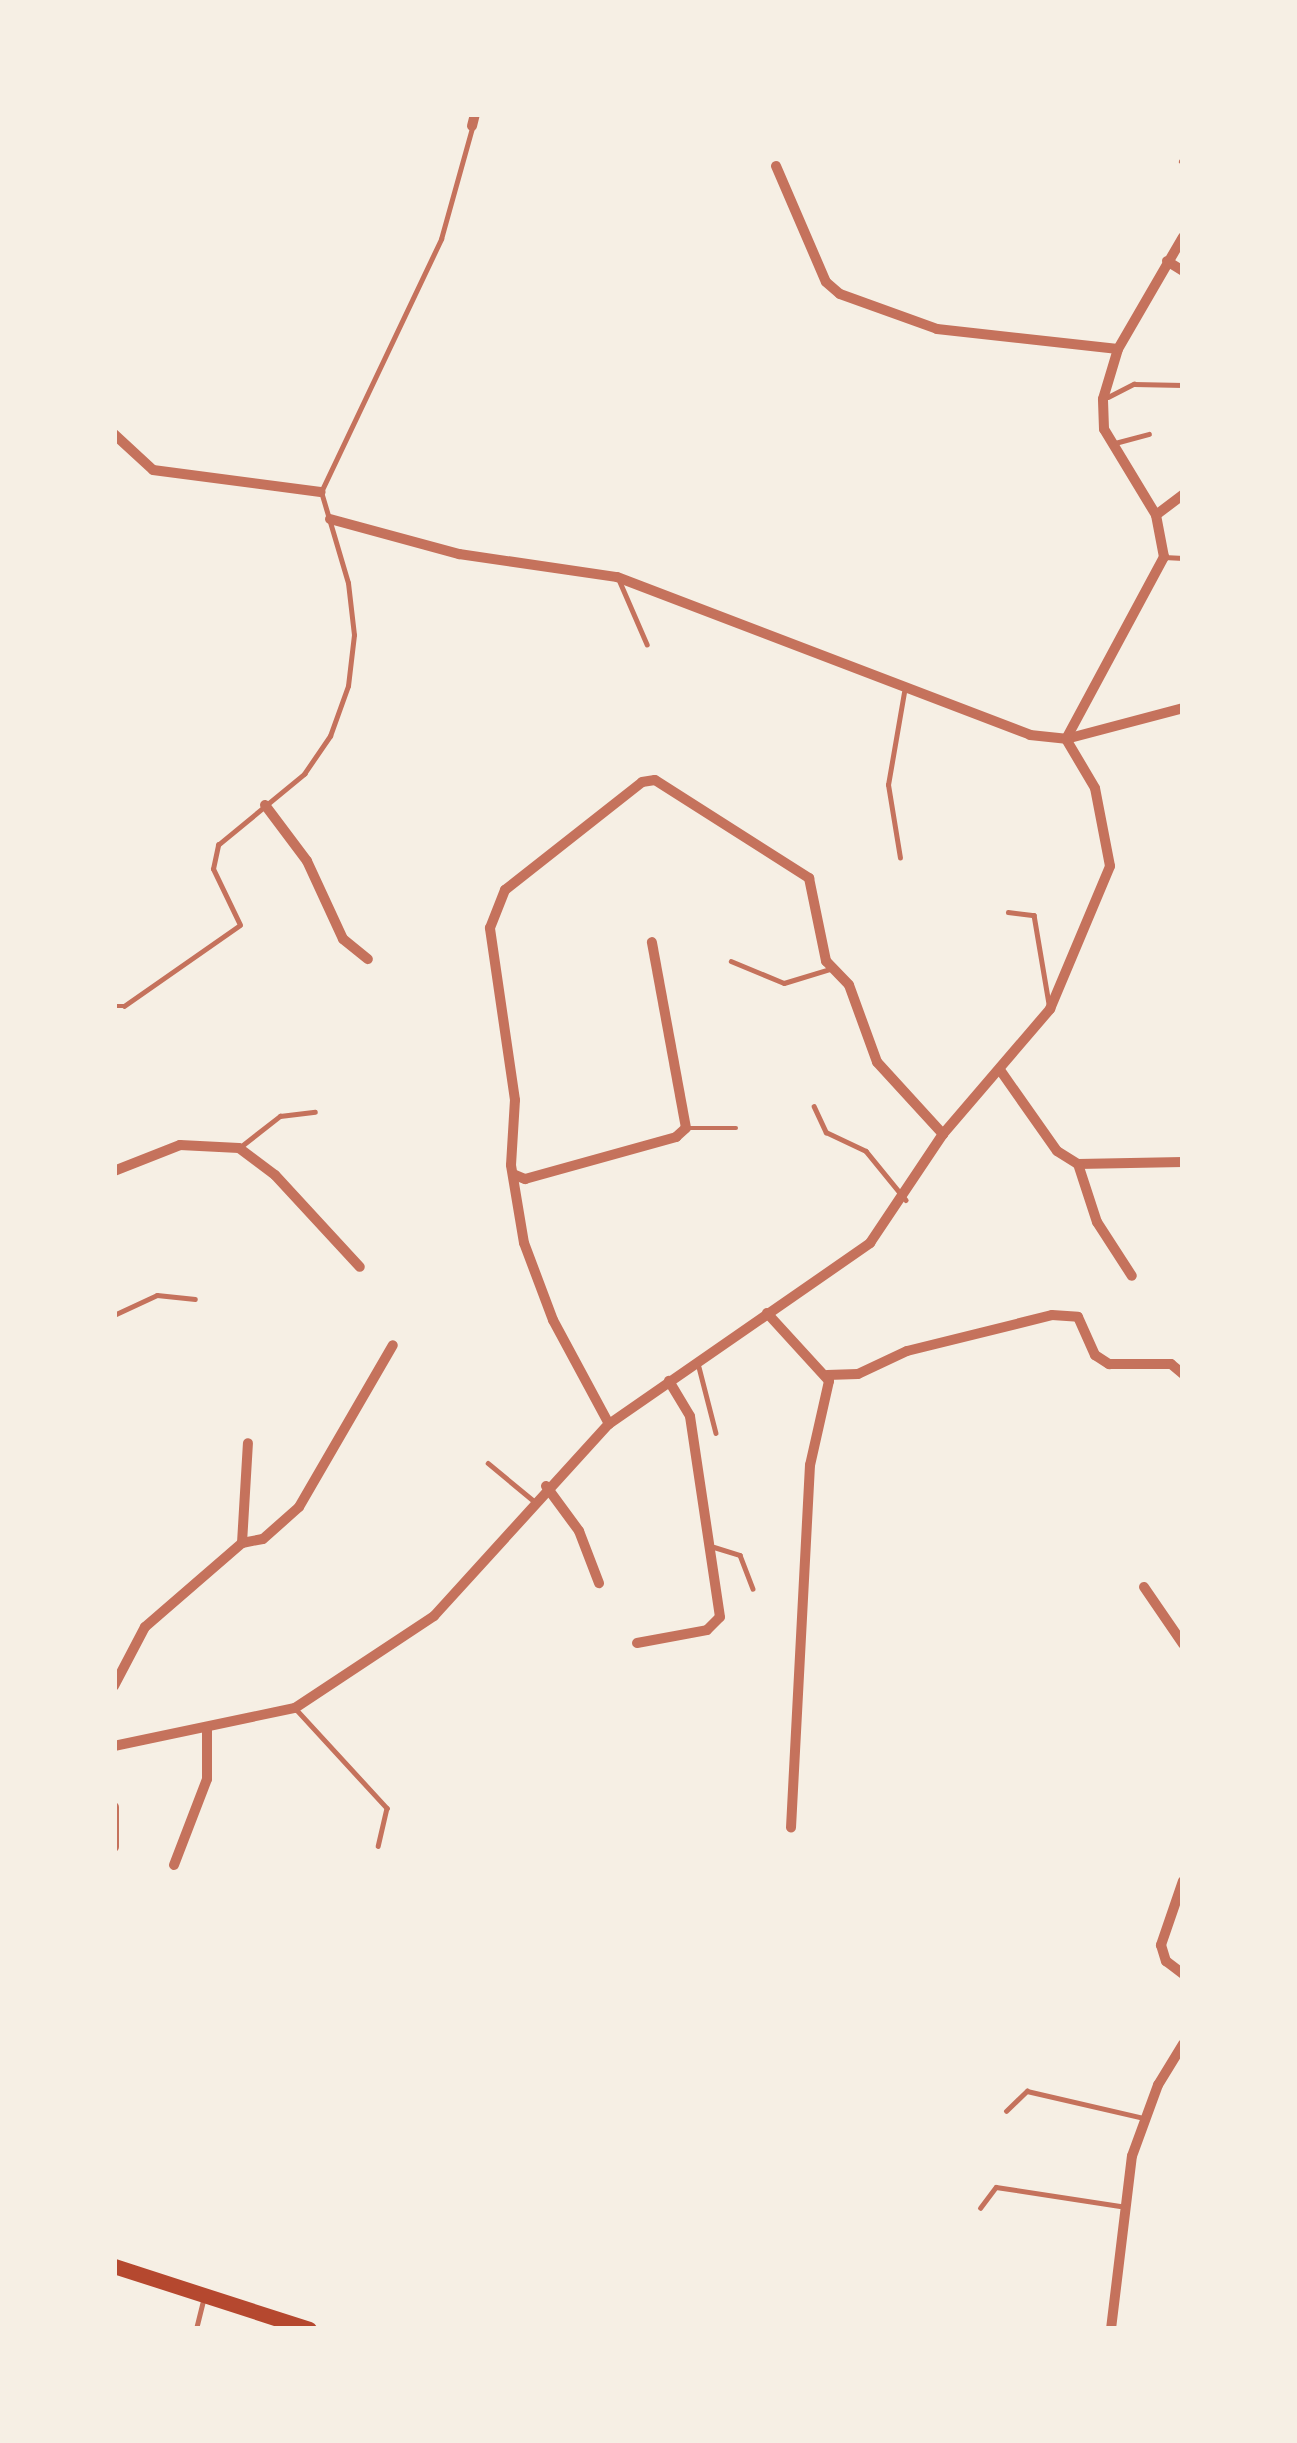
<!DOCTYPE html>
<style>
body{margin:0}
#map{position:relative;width:1297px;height:2443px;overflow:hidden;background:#f6efe4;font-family:Raleway,sans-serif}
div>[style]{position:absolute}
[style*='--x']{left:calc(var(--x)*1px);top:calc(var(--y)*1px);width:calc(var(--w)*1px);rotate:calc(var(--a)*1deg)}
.service>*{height:4.5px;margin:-2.25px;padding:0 2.25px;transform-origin:2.25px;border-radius:2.25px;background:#c5725c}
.minor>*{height:10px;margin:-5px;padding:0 5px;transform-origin:5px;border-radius:5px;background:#c5725c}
.primary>*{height:15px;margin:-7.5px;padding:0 7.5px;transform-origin:7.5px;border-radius:7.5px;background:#b5482f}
span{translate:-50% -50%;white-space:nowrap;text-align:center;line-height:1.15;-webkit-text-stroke:9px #f6efe4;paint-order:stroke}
.frame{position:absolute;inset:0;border:117px solid #f6efe4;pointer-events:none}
</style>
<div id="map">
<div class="service">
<i style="--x:1181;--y:161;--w:2;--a:27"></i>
<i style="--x:1108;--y:397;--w:29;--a:-27"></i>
<i style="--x:1134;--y:384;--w:49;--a:1.2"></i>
<i style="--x:1115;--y:443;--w:35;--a:-15"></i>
<i style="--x:1164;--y:557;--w:19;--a:3"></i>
<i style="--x:620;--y:582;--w:68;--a:66.5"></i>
<i style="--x:900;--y:858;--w:74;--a:-99.3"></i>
<i style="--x:888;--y:785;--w:94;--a:-80.2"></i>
<i style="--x:1008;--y:912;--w:26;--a:7"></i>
<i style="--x:1034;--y:915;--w:90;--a:80.4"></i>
<i style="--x:731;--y:961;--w:57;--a:22.5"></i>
<i style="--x:784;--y:983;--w:48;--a:-16.9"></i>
<i style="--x:114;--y:1006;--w:10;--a:0"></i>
<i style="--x:124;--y:1006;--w:141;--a:-34.9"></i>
<i style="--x:240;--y:925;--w:62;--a:-115.7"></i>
<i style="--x:213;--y:869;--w:25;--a:-78"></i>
<i style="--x:218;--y:845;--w:112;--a:-39.5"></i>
<i style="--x:304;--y:774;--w:46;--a:-55.6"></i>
<i style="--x:330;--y:736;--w:53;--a:-70.2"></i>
<i style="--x:348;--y:686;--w:51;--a:-83.3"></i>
<i style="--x:354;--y:635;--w:52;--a:-96.6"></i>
<i style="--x:348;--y:583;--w:95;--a:-106.5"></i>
<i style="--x:321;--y:492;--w:280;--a:-64.6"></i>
<i style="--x:441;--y:239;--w:115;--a:-74.4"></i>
<i style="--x:814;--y:1106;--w:29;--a:65"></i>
<i style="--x:826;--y:1132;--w:44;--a:25.4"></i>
<i style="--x:866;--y:1151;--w:63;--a:50.8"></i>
<i style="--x:686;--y:1128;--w:50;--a:0"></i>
<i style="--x:239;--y:1148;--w:52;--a:-38"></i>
<i style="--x:280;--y:1116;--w:35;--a:-7"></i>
<i style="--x:114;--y:1315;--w:47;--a:-24.9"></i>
<i style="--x:157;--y:1295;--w:38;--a:6"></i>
<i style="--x:699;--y:1367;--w:68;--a:75.6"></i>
<i style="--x:488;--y:1463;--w:60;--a:39.6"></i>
<i style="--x:714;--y:1547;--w:27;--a:17"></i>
<i style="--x:740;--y:1555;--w:36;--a:69"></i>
<i style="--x:295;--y:1708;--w:136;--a:47.4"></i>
<i style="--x:387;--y:1808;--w:39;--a:103"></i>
<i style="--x:1006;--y:2111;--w:29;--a:-44"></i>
<i style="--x:1027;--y:2091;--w:120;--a:13"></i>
<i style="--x:980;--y:2208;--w:26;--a:-53"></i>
<i style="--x:996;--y:2187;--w:125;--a:8.7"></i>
<i style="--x:196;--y:2329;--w:29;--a:-76"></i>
</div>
<div class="minor">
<i style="--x:472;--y:126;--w:12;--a:-76"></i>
<i style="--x:776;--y:166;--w:126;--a:66.7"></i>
<i style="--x:826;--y:282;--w:18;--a:41"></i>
<i style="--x:840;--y:294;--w:103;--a:19.8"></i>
<i style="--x:937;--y:329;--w:182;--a:6.3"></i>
<i style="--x:1167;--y:261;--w:19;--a:32"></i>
<i style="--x:114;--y:434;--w:53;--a:42.7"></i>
<i style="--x:153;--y:470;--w:169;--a:7.5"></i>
<i style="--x:1156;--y:515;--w:34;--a:-37"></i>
<i style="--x:330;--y:519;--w:134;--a:15.2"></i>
<i style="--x:459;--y:554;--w:160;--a:8.3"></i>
<i style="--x:617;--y:577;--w:442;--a:20.9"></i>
<i style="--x:1030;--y:735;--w:36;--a:6"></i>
<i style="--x:1066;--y:739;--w:121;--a:-14.8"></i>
<i style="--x:265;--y:805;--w:70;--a:53.1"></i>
<i style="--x:307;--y:861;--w:86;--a:65.2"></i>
<i style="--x:343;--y:939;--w:32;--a:39"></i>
<i style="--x:1000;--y:1070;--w:99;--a:54.9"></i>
<i style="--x:1057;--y:1151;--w:25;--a:32"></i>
<i style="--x:1078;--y:1164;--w:105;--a:-1.1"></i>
<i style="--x:1078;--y:1164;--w:61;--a:71.9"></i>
<i style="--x:1097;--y:1222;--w:64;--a:57.1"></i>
<i style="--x:114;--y:1171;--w:71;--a:-21.5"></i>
<i style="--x:180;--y:1145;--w:59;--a:2.9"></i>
<i style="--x:239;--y:1148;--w:45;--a:36.9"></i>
<i style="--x:275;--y:1175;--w:125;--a:47.3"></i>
<i style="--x:515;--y:1175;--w:11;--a:22"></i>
<i style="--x:525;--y:1179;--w:157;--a:-15.5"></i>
<i style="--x:676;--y:1137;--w:13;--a:-42"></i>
<i style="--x:686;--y:1128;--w:189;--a:-100.4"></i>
<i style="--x:767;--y:1313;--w:92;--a:47.6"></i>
<i style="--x:829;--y:1381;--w:86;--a:102.7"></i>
<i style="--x:810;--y:1465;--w:363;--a:93"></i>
<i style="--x:827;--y:1375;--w:31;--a:-2"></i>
<i style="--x:858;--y:1374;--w:54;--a:-25.1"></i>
<i style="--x:907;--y:1351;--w:149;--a:-13.9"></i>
<i style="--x:1052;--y:1315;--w:26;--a:4"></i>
<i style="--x:1078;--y:1317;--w:42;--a:65.9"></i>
<i style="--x:1095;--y:1355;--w:17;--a:33"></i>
<i style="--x:1109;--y:1364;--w:62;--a:0"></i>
<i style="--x:1171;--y:1364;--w:16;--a:40"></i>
<i style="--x:609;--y:1424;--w:118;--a:-118.3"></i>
<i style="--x:553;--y:1320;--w:82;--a:-110.6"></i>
<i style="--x:524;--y:1243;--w:79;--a:-99.5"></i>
<i style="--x:511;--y:1165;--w:65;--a:-86.5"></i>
<i style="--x:515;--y:1100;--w:174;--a:-98.3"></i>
<i style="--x:490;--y:928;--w:41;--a:-68.5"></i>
<i style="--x:505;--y:890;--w:174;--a:-38.2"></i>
<i style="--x:642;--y:782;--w:13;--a:-9"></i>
<i style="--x:655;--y:780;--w:183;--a:32.5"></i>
<i style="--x:809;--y:878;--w:85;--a:78.4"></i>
<i style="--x:826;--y:961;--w:33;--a:46"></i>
<i style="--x:849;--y:985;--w:82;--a:70"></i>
<i style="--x:877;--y:1062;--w:98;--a:47.5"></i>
<i style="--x:546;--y:1486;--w:56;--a:53.7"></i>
<i style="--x:579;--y:1531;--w:56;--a:69"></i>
<i style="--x:242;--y:1543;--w:21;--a:-11"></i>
<i style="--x:263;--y:1539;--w:48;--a:-41.6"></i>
<i style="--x:299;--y:1507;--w:187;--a:-59.9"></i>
<i style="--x:1144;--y:1587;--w:69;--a:55.6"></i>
<i style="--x:637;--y:1643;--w:71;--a:-10.5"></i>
<i style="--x:707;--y:1630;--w:18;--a:-45"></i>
<i style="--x:720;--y:1617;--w:203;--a:-98.5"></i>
<i style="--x:690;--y:1416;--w:41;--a:-121"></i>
<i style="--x:114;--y:1686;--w:67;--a:-62.3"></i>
<i style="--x:145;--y:1627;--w:128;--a:-40.9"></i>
<i style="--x:242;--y:1543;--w:100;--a:-86.6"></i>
<i style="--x:114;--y:1746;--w:185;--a:-11.9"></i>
<i style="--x:295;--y:1708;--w:167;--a:-33.5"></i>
<i style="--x:434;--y:1616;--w:260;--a:-47.7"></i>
<i style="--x:609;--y:1424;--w:318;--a:-34.7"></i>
<i style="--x:870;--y:1243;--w:131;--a:-56.2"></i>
<i style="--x:943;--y:1134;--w:165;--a:-49.4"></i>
<i style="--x:1050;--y:1009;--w:155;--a:-67.2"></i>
<i style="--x:1110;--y:866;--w:79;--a:-100.9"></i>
<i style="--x:1095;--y:788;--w:57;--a:-120.6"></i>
<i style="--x:1066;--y:739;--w:207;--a:-61.7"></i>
<i style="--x:1164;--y:557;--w:43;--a:-100.8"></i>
<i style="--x:1156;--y:515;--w:100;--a:-121.2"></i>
<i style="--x:1104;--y:429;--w:30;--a:-92"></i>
<i style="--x:1103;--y:399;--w:52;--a:-73.3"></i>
<i style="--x:1118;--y:349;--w:129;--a:-59.9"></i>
<i style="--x:114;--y:1807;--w:40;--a:90"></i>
<i style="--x:174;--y:1865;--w:92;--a:-69"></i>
<i style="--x:207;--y:1779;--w:51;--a:-90"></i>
<i style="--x:1183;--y:1881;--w:68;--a:109"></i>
<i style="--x:1161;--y:1945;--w:17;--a:73"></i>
<i style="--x:1166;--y:1961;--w:21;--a:37"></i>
<i style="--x:1111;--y:2329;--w:174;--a:-83.1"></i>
<i style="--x:1132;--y:2156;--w:76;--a:-69.9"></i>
<i style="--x:1158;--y:2085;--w:48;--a:-58.6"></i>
</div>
<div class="primary">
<i style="--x:114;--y:2266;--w:205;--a:17.9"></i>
</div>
<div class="frame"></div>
</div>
